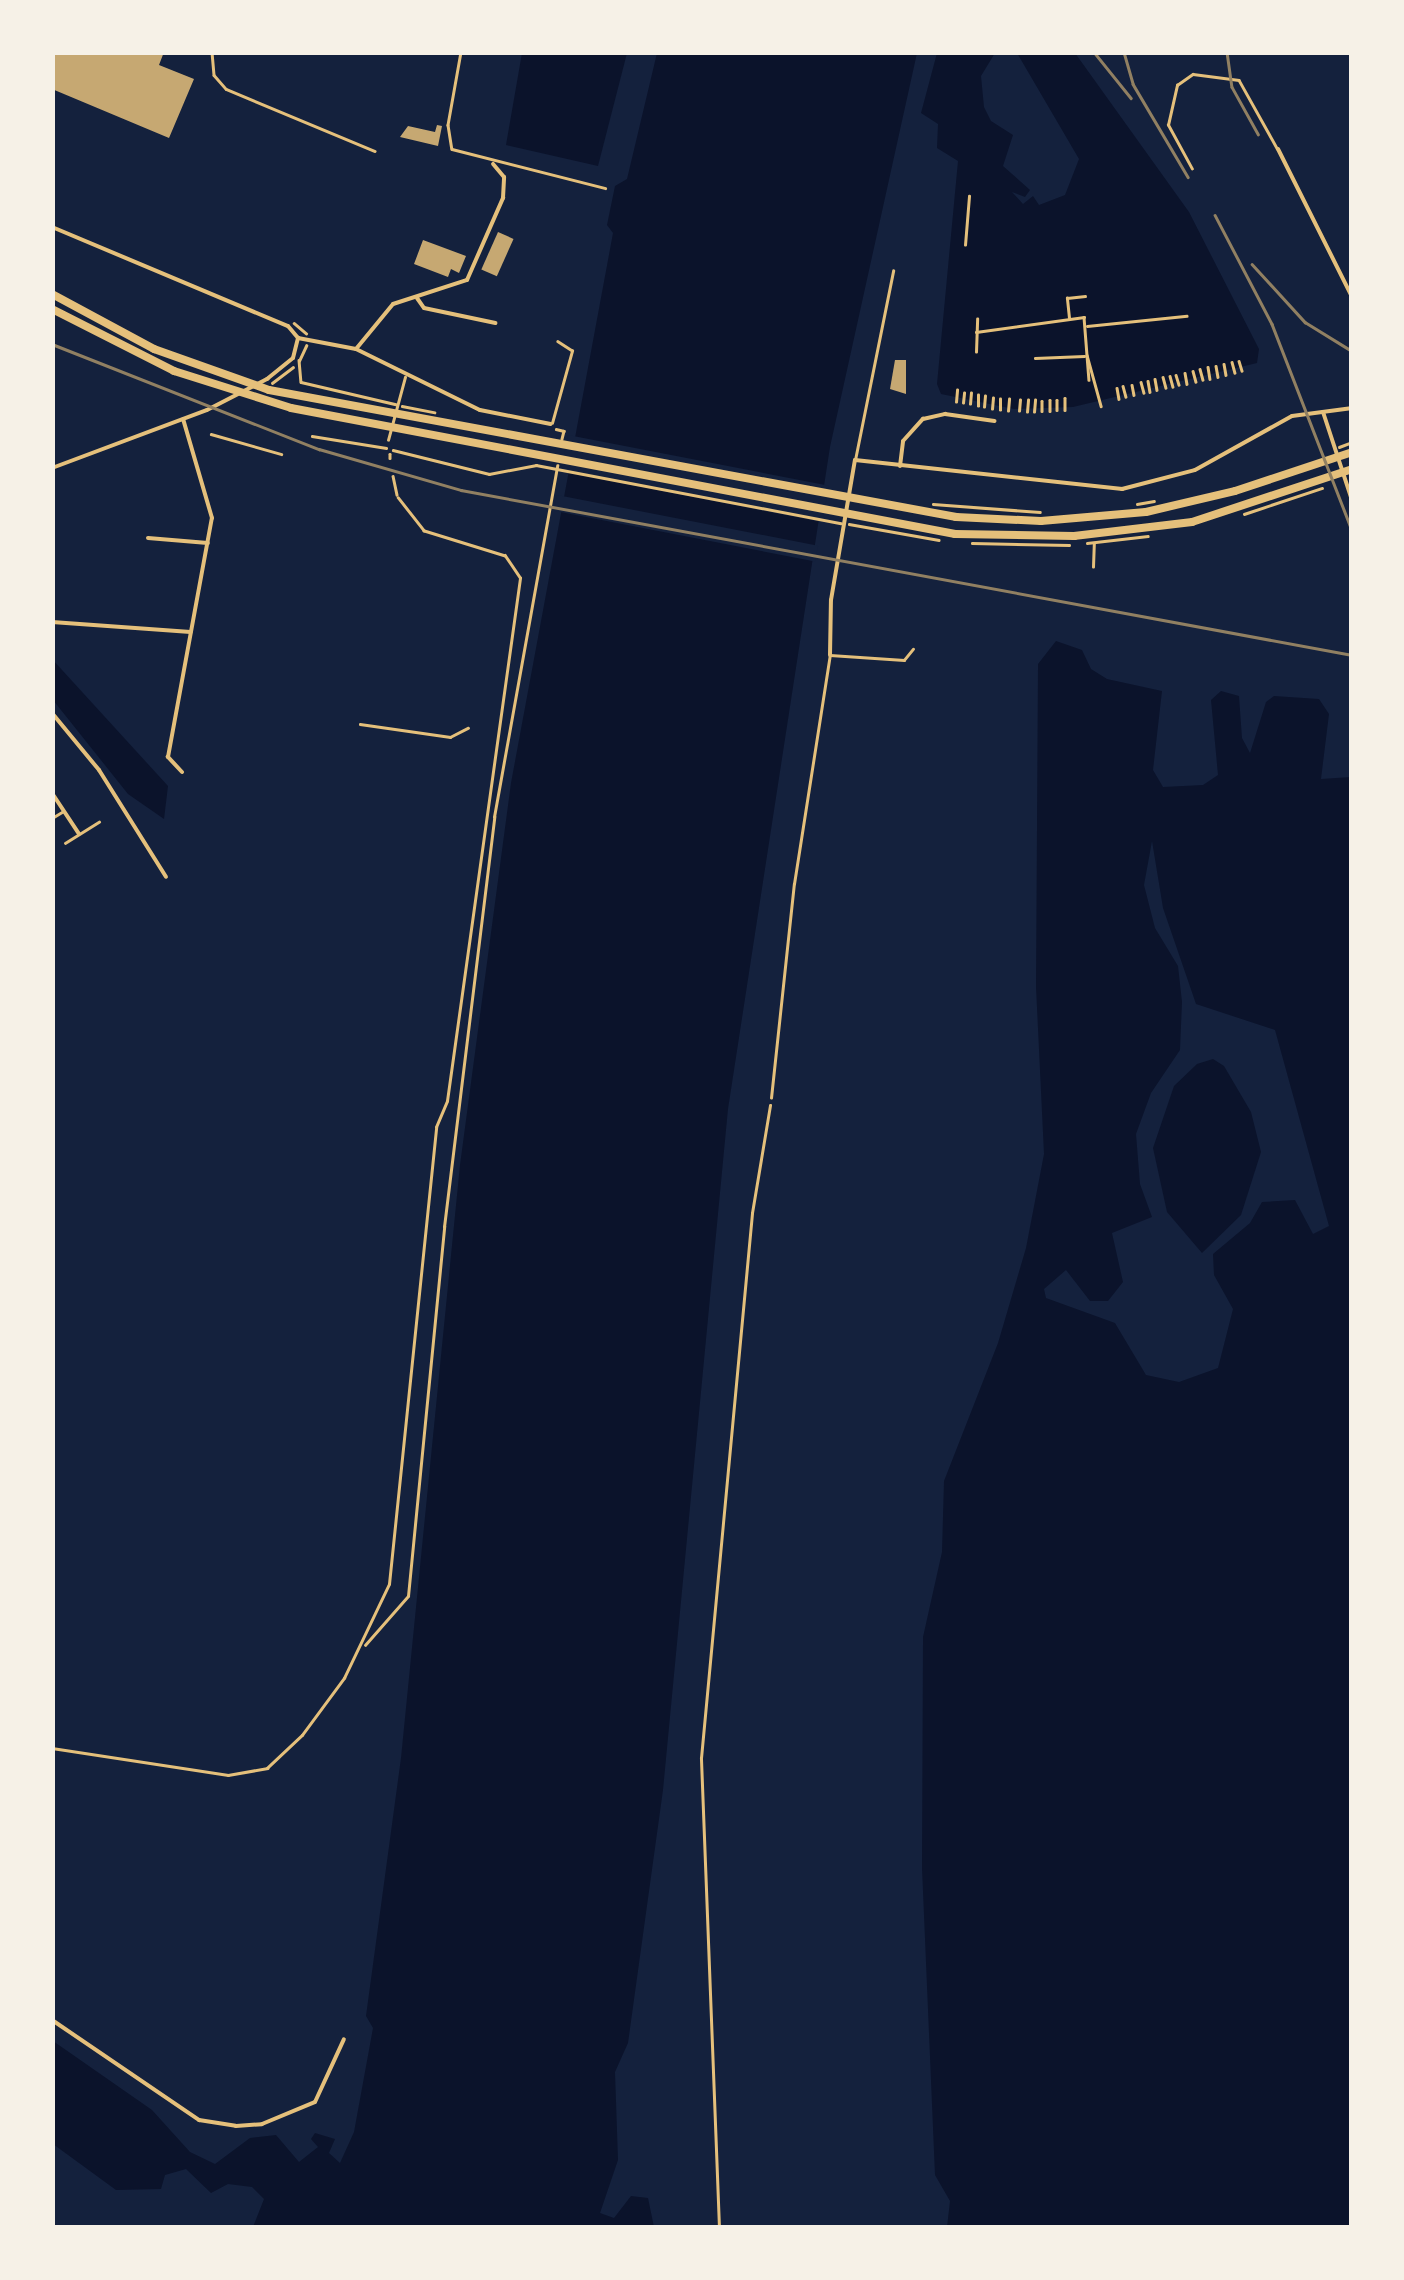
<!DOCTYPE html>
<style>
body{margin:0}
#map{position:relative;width:1404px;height:2280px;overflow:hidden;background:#14213d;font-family:"Sofia Sans Condensed",sans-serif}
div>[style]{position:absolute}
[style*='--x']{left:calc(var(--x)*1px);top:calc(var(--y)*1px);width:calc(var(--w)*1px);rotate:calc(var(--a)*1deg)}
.water>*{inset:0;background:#0b132b}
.pier>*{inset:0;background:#14213d;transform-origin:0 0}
.building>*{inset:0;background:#c6a872;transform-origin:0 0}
.path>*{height:2.5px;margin:-1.25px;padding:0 1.25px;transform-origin:1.25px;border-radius:1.25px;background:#e5c07b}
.service>*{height:2.5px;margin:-1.25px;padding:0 1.25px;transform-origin:1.25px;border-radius:1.25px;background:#e5c07b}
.minor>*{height:4px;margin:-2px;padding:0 2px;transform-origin:2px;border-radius:2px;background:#e5c07b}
.trunk>*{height:8px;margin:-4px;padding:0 4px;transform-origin:4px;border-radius:4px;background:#e5c07b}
.rail>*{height:2.5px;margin:-1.25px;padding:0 1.25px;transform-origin:1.25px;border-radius:1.25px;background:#918062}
span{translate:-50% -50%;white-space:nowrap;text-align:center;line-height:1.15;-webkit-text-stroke:10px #f6f1e7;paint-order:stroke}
.frame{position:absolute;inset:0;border:55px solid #f6f1e7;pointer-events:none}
</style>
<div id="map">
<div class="water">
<i style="clip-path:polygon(522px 53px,627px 53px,598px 166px,506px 145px)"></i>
<i style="clip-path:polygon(657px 53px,917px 53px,830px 447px,728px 1109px,663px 1790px,628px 2043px,615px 2072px,618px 2160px,600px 2213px,614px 2218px,631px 2196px,648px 2198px,654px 2227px,253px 2227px,264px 2199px,252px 2187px,228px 2184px,211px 2193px,186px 2169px,165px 2175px,161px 2189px,116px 2190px,53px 2144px,53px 2041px,152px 2110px,190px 2152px,215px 2164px,250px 2138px,276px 2135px,299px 2162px,318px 2147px,311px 2139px,315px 2133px,335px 2139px,329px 2153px,340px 2163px,354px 2132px,373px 2028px,366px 2016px,401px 1758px,460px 1165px,511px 783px,613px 233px,607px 225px,615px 186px,627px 179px)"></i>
<i style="clip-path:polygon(937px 53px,995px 53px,981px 76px,984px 107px,991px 121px,1013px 135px,1003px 166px,1030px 190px,1025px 197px,1012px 192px,1023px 204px,1033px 196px,1039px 205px,1065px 195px,1079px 159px,1017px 53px,1075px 53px,1189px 212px,1259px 349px,1257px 363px,1073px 407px,1014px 409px,941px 394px,937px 384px,958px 161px,937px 148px,938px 124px,921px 113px)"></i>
<i style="clip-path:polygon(evenodd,1056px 641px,1082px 650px,1091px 669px,1107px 679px,1162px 691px,1153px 770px,1163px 787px,1203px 785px,1218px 775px,1211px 700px,1221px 691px,1239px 696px,1242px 738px,1250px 753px,1266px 702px,1274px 696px,1319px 699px,1329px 714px,1321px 779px,1351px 777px,1351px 2227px,947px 2227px,950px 2201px,935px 2175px,922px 1868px,923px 1637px,942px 1552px,944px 1481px,998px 1343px,1026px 1248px,1044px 1154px,1036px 987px,1038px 664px,1056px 641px,1152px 841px,1163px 908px,1196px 1004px,1275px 1030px,1329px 1226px,1313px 1234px,1295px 1200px,1262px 1202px,1250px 1223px,1213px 1254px,1214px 1275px,1233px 1309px,1218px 1368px,1179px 1382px,1146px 1375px,1115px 1323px,1046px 1298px,1044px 1289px,1066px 1270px,1090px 1301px,1108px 1301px,1123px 1282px,1112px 1233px,1152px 1217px,1140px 1184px,1136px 1134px,1151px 1093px,1180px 1050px,1182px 1002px,1178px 966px,1155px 928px,1144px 885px,1152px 841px)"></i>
<i style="clip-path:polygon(52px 659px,168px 786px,164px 819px,128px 794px,53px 700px)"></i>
<i style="clip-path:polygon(1213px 1059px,1224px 1066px,1251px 1112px,1261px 1152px,1241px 1215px,1202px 1253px,1167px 1212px,1153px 1148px,1174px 1086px,1197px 1064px)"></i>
</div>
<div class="pier">
<i style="left:568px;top:435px;width:266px;height:37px;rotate:11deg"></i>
<i style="left:557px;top:495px;width:266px;height:16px;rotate:11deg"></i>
</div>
<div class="building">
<i style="clip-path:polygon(52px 52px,164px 52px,159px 65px,194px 79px,169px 138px,52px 89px)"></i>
<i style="clip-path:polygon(437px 125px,442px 126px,438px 146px,400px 137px,408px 126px,435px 132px)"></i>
<i style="left:498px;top:232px;width:17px;height:41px;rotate:24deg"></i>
<i style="clip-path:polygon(423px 240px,466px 256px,459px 273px,451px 269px,448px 277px,414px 264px)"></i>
<i style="clip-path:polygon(895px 360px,906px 360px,906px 394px,890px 389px)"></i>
</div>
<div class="path">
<i style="--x:965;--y:245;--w:49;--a:-85.3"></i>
<i style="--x:1069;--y:318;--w:20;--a:-96"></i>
<i style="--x:1067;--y:298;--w:18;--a:-6"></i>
<i style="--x:294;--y:323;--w:16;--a:40"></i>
<i style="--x:1087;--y:326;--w:100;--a:-5.8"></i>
<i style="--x:976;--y:332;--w:109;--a:-7.9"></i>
<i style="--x:1084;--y:317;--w:63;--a:85.5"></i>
<i style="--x:976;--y:352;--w:33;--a:-88"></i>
<i style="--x:1087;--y:355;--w:53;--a:74.6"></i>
<i style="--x:1035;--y:358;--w:49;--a:-2.3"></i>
<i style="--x:299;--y:360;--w:22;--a:85"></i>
<i style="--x:301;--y:382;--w:97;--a:13.2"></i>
<i style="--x:299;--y:361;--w:17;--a:-65"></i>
<i style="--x:1239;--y:361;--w:10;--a:73"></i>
<i style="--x:1232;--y:362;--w:11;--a:75"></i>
<i style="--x:1224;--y:364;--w:11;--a:80"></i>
<i style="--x:1216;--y:366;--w:11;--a:80"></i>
<i style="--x:1208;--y:367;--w:12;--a:81"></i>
<i style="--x:1200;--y:369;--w:11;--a:75"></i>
<i style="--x:1193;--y:371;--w:11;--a:75"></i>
<i style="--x:1185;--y:373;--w:11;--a:80"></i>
<i style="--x:1176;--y:375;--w:10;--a:73"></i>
<i style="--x:1170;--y:376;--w:11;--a:75"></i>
<i style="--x:1163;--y:377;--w:11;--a:75"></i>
<i style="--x:1155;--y:379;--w:11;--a:80"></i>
<i style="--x:1148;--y:381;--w:11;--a:80"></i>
<i style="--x:1141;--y:382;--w:11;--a:75"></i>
<i style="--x:272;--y:383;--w:26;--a:-37"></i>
<i style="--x:1132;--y:385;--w:10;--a:79"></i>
<i style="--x:1123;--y:386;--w:11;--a:75"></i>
<i style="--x:1117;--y:388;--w:11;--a:80"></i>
<i style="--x:1065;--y:398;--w:12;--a:90"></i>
<i style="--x:1050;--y:400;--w:11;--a:90"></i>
<i style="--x:1057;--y:400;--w:10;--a:90"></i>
<i style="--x:1042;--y:401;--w:10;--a:90"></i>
<i style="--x:956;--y:402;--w:12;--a:-85"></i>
<i style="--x:963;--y:403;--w:10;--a:-84"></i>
<i style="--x:970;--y:404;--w:11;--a:-85"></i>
<i style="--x:402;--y:406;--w:33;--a:11"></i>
<i style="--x:978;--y:406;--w:11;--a:-90"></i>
<i style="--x:984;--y:407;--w:11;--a:-85"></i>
<i style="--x:992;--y:409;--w:11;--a:-85"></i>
<i style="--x:1000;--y:410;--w:11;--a:-90"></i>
<i style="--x:1008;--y:411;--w:12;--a:-85"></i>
<i style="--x:1019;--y:411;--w:11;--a:-85"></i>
<i style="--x:1027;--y:412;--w:12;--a:-85"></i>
<i style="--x:1034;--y:412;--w:12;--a:-85"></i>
<i style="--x:556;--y:429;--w:8;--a:14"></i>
<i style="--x:564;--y:431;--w:8;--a:104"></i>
<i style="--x:312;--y:436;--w:75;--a:9.2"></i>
<i style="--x:1339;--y:447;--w:14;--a:-21"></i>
<i style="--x:393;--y:450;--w:99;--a:14"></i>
<i style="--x:489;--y:474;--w:48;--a:-10.8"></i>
<i style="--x:536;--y:465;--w:310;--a:10.8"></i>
<i style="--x:933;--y:504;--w:107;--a:4.3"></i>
<i style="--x:1137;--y:504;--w:17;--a:-10"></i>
<i style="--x:1244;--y:514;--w:82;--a:-18.4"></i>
<i style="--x:849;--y:524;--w:91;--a:10.1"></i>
<i style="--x:972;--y:543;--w:97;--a:1.2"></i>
<i style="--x:1087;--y:543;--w:61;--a:-6.5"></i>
<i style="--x:1093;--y:567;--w:23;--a:-88"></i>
<i style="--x:365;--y:1645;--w:65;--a:-48.7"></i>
<i style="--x:408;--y:1596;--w:371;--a:-84.4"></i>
<i style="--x:444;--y:1227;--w:413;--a:-83"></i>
<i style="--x:494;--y:817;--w:357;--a:-79.8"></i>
<i style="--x:52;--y:1748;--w:178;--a:8.7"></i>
<i style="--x:228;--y:1775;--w:40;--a:-10"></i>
<i style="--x:267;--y:1768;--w:48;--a:-43.3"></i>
<i style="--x:302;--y:1735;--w:71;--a:-53.6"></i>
<i style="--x:344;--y:1678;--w:104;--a:-64.4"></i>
<i style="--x:389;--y:1584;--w:459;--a:-84.1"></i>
<i style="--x:436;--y:1127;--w:28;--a:-67"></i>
<i style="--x:447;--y:1101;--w:528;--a:-82.05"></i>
<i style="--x:520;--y:578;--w:27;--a:-124"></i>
<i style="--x:505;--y:556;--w:85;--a:-162.8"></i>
<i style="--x:424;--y:531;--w:42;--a:-128.2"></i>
<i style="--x:719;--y:2228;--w:470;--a:-92.2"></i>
<i style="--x:701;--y:1758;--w:547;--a:-84.65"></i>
<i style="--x:752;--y:1213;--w:109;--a:-80.5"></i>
</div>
<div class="service">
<i style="--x:212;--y:52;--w:23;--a:85"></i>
<i style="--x:214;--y:75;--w:18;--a:49"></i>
<i style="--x:226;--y:89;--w:161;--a:22.6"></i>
<i style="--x:461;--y:52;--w:74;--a:100.1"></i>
<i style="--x:448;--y:125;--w:24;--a:81"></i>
<i style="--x:452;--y:149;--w:158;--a:14.3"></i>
<i style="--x:1192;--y:169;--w:50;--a:-118.6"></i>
<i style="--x:1168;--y:125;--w:41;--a:-77.3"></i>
<i style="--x:1177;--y:85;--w:19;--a:-35"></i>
<i style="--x:1193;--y:74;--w:46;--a:7.4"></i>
<i style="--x:1239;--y:80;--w:78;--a:60.8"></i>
<i style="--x:552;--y:423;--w:75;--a:-74.5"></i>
<i style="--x:572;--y:351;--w:17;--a:-147"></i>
<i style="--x:211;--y:434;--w:73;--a:15.9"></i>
<i style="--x:388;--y:440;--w:65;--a:-74.9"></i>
<i style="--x:390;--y:454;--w:4;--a:90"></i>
<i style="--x:855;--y:460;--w:193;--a:-78.6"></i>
<i style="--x:393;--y:476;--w:19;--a:78"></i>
<i style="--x:360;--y:724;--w:91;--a:8.2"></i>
<i style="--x:450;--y:737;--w:20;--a:-27"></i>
<i style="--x:52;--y:818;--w:12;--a:-31"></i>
<i style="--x:65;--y:843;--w:40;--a:-32"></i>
<i style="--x:771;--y:1098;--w:215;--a:-83.9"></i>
<i style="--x:794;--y:884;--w:232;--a:-81.1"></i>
<i style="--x:830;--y:655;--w:74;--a:3.9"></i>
<i style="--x:904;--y:660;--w:14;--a:-51"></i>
</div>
<div class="minor">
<i style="--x:1278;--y:149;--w:165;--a:63.4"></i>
<i style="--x:52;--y:227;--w:256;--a:22.8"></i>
<i style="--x:288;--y:326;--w:16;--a:50"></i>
<i style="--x:298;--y:338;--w:59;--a:10.7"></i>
<i style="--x:356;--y:349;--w:138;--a:26.2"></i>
<i style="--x:480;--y:410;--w:72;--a:11.2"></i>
<i style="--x:417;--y:298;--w:12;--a:55"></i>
<i style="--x:424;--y:308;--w:73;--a:11.9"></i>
<i style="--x:356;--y:349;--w:58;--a:-50.6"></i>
<i style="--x:393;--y:304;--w:78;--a:-18"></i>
<i style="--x:467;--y:280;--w:90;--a:-66.3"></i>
<i style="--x:503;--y:198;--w:21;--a:-87"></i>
<i style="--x:504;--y:177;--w:17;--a:-130"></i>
<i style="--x:1323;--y:412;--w:93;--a:71.8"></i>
<i style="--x:900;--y:466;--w:25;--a:-83"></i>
<i style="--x:903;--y:441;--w:30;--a:-48"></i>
<i style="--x:923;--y:419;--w:23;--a:-13"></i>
<i style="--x:945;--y:414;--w:50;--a:8"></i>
<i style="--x:52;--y:468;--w:165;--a:-20.5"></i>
<i style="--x:207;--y:410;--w:68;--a:-27.3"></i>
<i style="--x:267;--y:379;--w:33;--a:-39"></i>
<i style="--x:293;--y:358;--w:21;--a:-76"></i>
<i style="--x:148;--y:538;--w:60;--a:4.8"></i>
<i style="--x:52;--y:622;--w:139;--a:4.1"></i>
<i style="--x:830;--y:655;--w:55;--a:-89"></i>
<i style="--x:831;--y:600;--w:142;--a:-80.3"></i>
<i style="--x:855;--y:460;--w:269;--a:6.2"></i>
<i style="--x:1122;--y:489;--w:75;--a:-14.6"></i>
<i style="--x:1195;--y:470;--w:111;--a:-29.1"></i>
<i style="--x:1292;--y:416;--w:61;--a:-7.6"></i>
<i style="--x:52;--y:713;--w:74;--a:50.5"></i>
<i style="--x:99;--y:770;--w:126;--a:57.9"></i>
<i style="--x:182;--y:772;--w:21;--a:-133"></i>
<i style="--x:168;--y:757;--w:243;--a:-79.6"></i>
<i style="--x:212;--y:518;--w:103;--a:-106.3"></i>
<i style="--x:52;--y:793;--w:49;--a:56.6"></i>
<i style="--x:52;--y:2020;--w:178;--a:34.2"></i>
<i style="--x:199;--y:2120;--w:37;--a:9"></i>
<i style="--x:236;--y:2126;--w:26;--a:-4"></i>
<i style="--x:262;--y:2124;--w:57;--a:-22.5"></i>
<i style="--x:315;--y:2102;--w:69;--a:-65.3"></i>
</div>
<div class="trunk">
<i style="--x:52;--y:294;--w:116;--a:28.3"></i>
<i style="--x:154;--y:349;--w:122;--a:19.6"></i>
<i style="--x:269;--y:390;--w:699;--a:10.47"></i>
<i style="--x:956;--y:517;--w:85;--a:2.7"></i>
<i style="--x:1041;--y:521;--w:105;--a:-4.9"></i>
<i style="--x:1146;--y:512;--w:91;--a:-13.3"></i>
<i style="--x:1235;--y:491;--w:123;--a:-18.4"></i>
<i style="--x:52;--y:309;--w:137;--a:26.9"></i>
<i style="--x:174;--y:371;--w:123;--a:17.5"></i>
<i style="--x:291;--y:408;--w:676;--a:10.74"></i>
<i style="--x:955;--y:534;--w:119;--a:1"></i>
<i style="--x:1074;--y:536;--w:119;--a:-6.8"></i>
<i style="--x:1192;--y:522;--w:169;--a:-18.3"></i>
</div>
<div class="rail">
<i style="--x:1094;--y:52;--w:59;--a:51.2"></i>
<i style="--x:1124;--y:52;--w:33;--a:74"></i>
<i style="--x:1133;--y:84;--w:108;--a:59.4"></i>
<i style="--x:1227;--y:52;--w:35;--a:82"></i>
<i style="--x:1232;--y:87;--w:54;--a:61"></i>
<i style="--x:1215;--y:215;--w:123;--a:62.4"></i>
<i style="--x:1272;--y:324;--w:221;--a:68.8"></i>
<i style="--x:1252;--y:264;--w:79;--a:47.6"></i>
<i style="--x:1305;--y:322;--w:55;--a:31.7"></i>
<i style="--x:52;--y:344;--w:287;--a:21.5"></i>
<i style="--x:319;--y:449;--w:148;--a:16.1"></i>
<i style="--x:461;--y:490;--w:906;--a:10.49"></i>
</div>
<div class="frame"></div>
</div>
